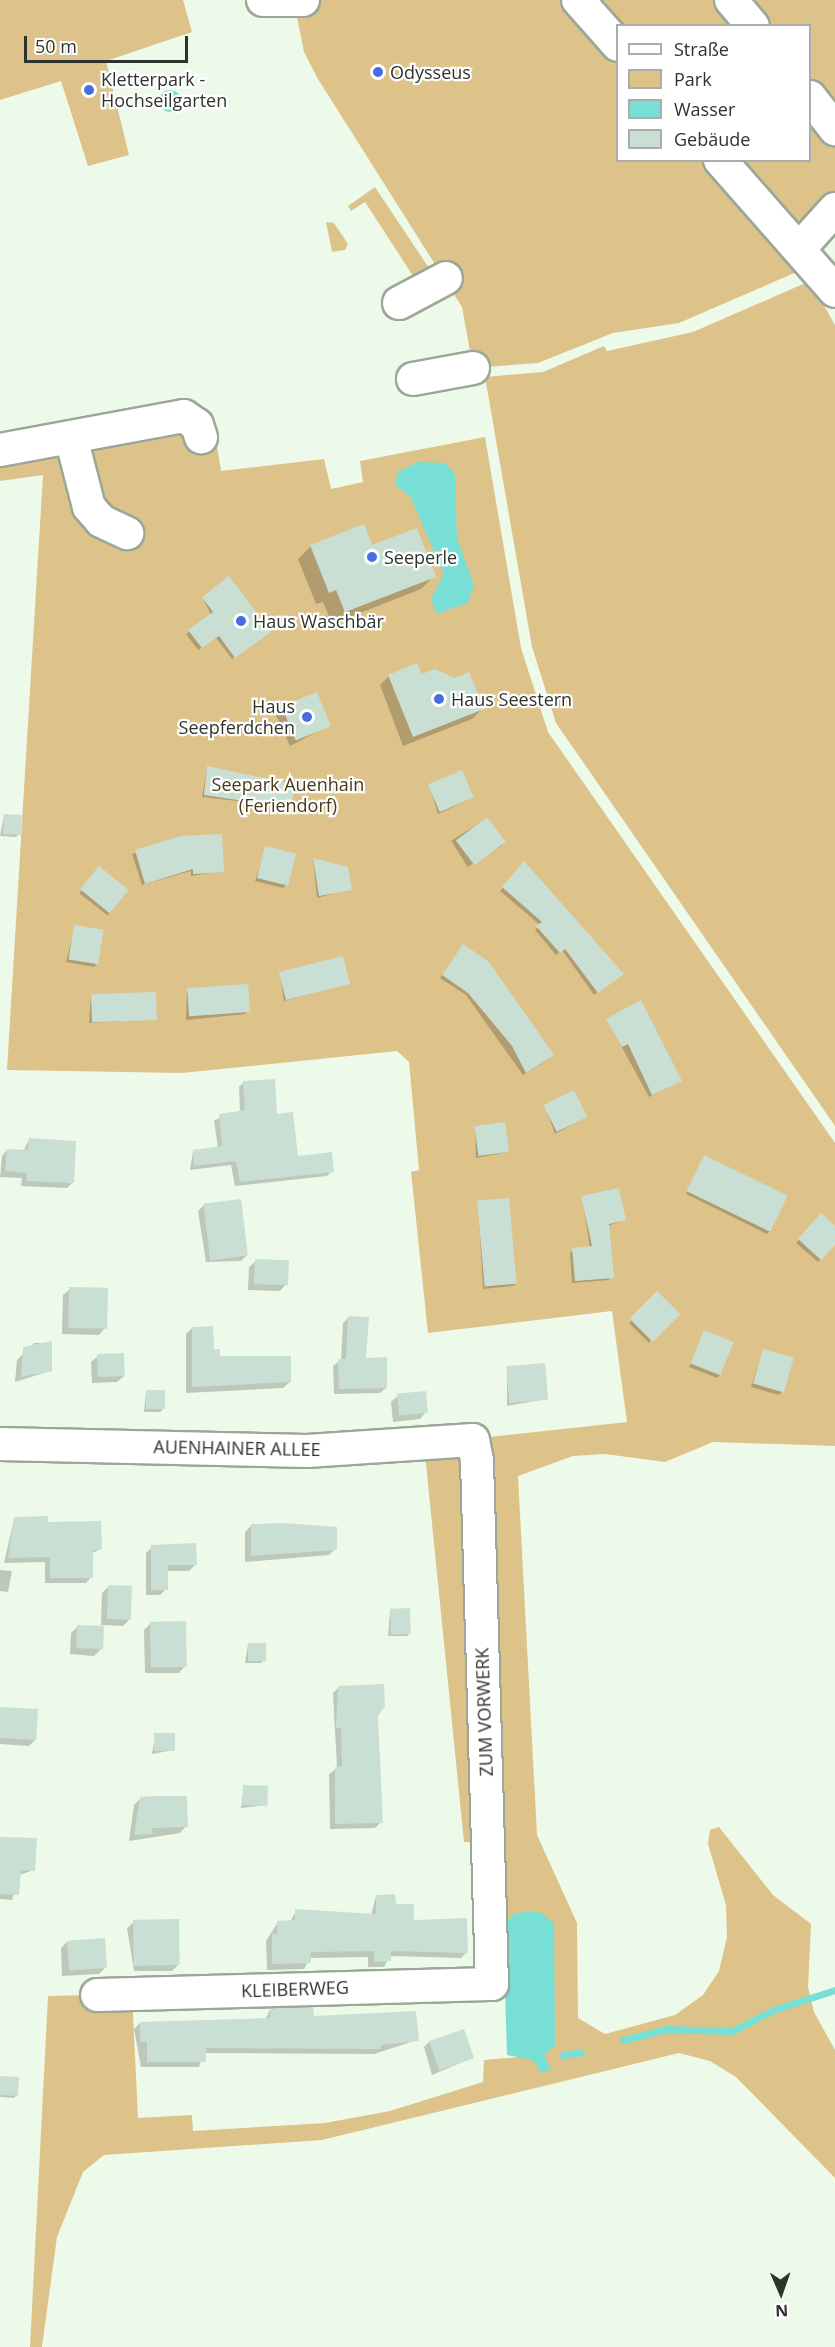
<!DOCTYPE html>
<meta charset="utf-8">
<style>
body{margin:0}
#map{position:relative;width:835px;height:2347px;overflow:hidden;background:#eefae9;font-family:"Open Sans",sans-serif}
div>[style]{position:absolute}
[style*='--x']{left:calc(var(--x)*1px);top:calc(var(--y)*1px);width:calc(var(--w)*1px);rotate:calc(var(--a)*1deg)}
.green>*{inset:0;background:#ddc38a}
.water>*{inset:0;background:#77dfd6}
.round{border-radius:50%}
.shadow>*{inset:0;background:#0003;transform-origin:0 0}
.stream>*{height:7px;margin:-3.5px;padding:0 3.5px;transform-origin:3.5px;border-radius:3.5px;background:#77dfd6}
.building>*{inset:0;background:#cadfd4;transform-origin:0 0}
.roads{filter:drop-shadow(2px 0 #9ba797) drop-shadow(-2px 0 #9ba797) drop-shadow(0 2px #9ba797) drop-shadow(0 -2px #9ba797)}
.minor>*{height:32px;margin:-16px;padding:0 16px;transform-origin:16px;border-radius:16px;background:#fff}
.dots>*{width:16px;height:16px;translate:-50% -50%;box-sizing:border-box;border:3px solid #fff;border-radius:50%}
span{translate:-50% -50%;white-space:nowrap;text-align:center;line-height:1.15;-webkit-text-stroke:4.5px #fff;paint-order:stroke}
.poi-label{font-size:18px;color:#2e332d}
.left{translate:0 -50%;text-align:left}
.right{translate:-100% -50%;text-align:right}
.park-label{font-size:18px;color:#473919}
.street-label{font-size:18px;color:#2e332d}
.legend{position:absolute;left:616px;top:24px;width:195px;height:138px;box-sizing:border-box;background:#fff;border:2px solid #abadab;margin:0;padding:8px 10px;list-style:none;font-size:18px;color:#2e332d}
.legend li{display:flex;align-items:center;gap:12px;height:30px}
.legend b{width:30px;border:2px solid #abadab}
.north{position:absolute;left:751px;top:2263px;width:60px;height:60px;-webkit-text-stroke:4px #fff;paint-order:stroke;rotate:178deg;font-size:16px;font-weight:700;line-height:24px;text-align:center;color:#2e332d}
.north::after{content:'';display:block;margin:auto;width:21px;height:27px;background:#2e332d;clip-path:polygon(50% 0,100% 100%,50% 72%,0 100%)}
.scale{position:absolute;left:24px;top:36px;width:164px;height:27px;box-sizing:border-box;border:3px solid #2e332d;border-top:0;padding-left:8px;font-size:18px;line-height:21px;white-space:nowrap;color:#2e332d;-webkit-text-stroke:4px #fff;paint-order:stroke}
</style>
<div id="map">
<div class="green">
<i style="clip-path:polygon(0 0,183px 0,192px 32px,106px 61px,129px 155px,88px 166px,61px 81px,0 100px)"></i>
<i style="clip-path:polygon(evenodd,263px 0,835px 0,835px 209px,813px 265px,679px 323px,613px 333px,538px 363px,473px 368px,462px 307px,318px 79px,304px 52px,294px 2px,263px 0,618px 26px,810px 26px,810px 160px,618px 160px,618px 26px)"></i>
<i style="clip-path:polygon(375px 187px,429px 268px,429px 275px,415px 279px,365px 202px,351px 211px,348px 206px)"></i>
<i style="clip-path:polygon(326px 222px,334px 223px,348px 244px,345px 250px,332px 252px)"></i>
<i style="clip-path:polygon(810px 281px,835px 325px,835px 1126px,556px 723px,532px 647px,485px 377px,543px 372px,604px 346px,607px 351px,693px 332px)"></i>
<i style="clip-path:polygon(184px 416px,215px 433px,221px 471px,324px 459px,331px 489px,363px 482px,360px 461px,485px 437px,521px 648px,548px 732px,835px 1143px,835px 1446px,713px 1442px,665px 1462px,605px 1454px,573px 1456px,518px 1476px,537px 1835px,577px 1923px,578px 2018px,605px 2034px,675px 2015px,703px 1995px,719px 1971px,727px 1937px,726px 1905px,708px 1844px,710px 1830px,719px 1827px,773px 1895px,811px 1924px,808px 1987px,814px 2012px,835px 2050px,835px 2178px,736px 2077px,710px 2061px,679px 2053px,322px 2140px,104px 2155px,83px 2172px,57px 2237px,42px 2347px,30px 2347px,48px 1996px,132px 1994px,138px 2118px,192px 2115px,193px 2131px,325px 2123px,390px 2111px,483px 2082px,484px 2060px,544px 2055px,503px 1925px,488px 1842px,464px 1842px,424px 1444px,627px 1422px,612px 1311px,428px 1333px,411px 1172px,419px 1170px,409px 1062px,397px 1051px,182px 1073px,7px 1070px,43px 475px,0 481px,0 450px)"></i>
</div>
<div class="water">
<i class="round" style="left:159px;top:90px;width:22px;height:22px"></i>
<i style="clip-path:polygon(418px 462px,445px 463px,455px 474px,457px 538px,474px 585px,468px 603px,436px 614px,431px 599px,444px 574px,411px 498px,395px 484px,398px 472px)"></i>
<i style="clip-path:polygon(538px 1911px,554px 1923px,555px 2045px,544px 2055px,551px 2069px,541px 2073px,533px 2060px,507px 2055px,503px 1925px,515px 1913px)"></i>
</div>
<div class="shadow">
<i style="clip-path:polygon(311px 546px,371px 547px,434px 576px,421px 589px,332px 624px,323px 602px,316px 604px,298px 559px)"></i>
<i style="clip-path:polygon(203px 598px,266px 634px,232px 659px,216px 638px,198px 650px,186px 634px,211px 615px)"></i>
<i style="clip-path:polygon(389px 676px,421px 676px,482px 709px,472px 719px,403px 746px,380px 685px)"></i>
<i style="clip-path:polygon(283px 709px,330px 725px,290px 746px,276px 715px)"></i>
<i style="clip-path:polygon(207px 768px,289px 807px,202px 797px)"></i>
<i style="clip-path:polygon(429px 785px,472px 798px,438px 814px)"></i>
<i style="clip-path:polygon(4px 815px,19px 834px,16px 837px,0 836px)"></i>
<i style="left:486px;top:819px;width:31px;height:41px;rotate:58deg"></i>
<i style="clip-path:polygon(181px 837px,223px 871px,191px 876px,191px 871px,142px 885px,132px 854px)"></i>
<i style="clip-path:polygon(266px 848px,286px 885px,283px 888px,255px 881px)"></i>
<i style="clip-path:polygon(313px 860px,346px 868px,350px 889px,317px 898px)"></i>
<i style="clip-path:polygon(524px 864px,622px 974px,594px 995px,562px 950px,556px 955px,535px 930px,540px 925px,500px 891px)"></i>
<i style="left:99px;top:868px;width:36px;height:32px;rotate:38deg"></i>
<i style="clip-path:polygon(75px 926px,97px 964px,94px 967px,66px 962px)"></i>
<i style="clip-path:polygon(460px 949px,550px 1058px,523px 1075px,466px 995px,440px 978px)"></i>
<i style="clip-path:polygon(280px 972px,348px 984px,284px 1001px)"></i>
<i style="clip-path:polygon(246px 985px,246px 1014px,186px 1020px,187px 992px)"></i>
<i style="clip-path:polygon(91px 995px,155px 1019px,89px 1023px)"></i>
<i style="clip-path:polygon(607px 1020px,680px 1081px,649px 1097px)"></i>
<i style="clip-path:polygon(244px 1082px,275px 1116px,297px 1158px,332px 1171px,327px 1176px,235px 1186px,231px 1165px,190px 1170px,193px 1151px,218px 1148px,214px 1120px,240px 1112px,239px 1087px)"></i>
<i style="clip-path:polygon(545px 1106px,585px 1117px,555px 1134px)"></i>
<i style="clip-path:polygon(475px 1127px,508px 1152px,476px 1158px)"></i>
<i style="clip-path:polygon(29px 1140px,72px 1183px,67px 1188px,21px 1186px,22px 1178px,0 1177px,2px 1156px,7px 1150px,23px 1152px)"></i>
<i style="clip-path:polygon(704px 1157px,770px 1231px,767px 1234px,686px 1194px)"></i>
<i style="clip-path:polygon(582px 1198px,624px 1220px,608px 1226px,609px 1280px,572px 1283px,570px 1252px,590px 1248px)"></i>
<i style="clip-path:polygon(478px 1202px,516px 1284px,513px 1286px,483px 1289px)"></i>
<i style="clip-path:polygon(204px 1205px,247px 1255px,241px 1261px,206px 1262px,198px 1211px)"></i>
<i style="clip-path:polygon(821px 1215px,835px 1228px,835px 1243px,818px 1262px,796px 1243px)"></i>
<i style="clip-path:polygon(256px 1261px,286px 1284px,280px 1291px,248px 1290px,249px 1267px)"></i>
<i style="clip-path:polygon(70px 1289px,105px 1328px,99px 1335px,62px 1334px,63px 1295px)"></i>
<i style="left:658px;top:1294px;width:28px;height:41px;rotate:45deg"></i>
<i style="clip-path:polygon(349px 1317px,365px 1360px,386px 1388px,380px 1393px,334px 1394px,333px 1366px,341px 1360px,343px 1323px)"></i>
<i style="clip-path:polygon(192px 1328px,218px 1358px,290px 1382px,283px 1388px,186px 1393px,186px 1334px)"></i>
<i style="clip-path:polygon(705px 1332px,720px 1375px,717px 1378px,689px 1367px)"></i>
<i style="clip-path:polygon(34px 1343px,50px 1343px,50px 1371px,15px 1382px,17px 1360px)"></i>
<i style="clip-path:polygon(763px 1351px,782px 1392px,779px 1395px,751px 1387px)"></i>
<i style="clip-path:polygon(98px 1356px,124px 1376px,117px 1382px,92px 1383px,91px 1362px)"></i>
<i style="clip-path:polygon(507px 1368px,547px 1399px,507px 1406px)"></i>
<i style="clip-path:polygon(146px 1391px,163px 1409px,160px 1412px,144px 1412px)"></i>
<i style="clip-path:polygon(398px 1396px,426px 1412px,420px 1419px,393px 1422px,391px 1402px)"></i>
<i style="clip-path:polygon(14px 1519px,47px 1524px,100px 1549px,91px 1554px,91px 1577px,86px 1583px,45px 1583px,45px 1562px,4px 1563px)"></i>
<i style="clip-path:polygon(251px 1526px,335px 1549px,329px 1555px,245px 1562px,245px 1532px)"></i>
<i style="clip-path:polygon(152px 1547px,195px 1565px,189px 1571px,166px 1571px,166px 1589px,160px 1595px,146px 1595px,146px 1553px)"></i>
<i style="clip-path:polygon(0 1570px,12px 1571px,8px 1592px,0 1591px)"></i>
<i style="clip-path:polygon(108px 1587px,130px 1619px,123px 1626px,102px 1625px,101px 1649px,94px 1656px,70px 1654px,71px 1633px,78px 1626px,101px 1627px,102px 1593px)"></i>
<i style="clip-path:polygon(390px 1610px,409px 1633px,407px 1636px,388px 1636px)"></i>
<i style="clip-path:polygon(150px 1624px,185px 1666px,179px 1673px,145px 1673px,144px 1630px)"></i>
<i style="clip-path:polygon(248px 1644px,264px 1660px,261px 1663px,245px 1663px)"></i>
<i style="clip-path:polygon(339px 1687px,376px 1716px,381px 1822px,375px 1828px,330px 1829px,329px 1774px,337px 1768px,333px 1693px)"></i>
<i style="clip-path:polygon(0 1717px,36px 1739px,29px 1746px,0 1744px)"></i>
<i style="clip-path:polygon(155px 1736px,174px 1750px,152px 1754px)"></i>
<i style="clip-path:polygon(244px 1787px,266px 1805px,241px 1808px)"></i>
<i style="clip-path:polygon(141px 1798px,186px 1826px,180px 1833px,129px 1841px,134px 1805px)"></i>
<i style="clip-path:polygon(0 1838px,34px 1870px,19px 1875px,12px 1900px,0 1899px)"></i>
<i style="clip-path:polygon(376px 1896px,467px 1952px,461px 1958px,390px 1956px,384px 1967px,368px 1967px,368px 1957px,310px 1958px,304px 1969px,267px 1970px,266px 1941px,278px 1922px,290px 1922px,296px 1911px,371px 1915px)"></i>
<i style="clip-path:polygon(134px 1922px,179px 1964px,172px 1971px,134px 1971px,127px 1928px)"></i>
<i style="clip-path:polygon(67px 1942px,105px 1968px,99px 1974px,62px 1976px,61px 1948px)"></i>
<i style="clip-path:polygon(270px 2010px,312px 2018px,417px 2040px,374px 2054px,204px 2053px,199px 2067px,141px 2067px,134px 2029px,140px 2023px,265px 2020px)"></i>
<i style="clip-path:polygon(430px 2041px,472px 2058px,432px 2075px,424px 2047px)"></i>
<i style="clip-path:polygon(0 2077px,17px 2095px,14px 2098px,0 2097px)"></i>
</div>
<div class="stream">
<i style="--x:623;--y:2040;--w:44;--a:-14.3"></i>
<i style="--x:666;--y:2029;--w:66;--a:1.7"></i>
<i style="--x:732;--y:2031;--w:46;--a:-27.1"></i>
<i style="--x:773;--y:2010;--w:65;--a:-17.9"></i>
<i style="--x:563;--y:2055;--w:18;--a:-9"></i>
</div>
<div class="building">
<i style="clip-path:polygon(364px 524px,372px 545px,417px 528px,436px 577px,345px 612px,336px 590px,329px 593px,310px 545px)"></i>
<i style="clip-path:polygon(229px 576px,271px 632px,235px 658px,219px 636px,202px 648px,188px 630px,213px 612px,202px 597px)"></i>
<i style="clip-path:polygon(417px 663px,422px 674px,435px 669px,455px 678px,469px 672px,484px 709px,413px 737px,388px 675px)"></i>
<i style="left:317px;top:692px;width:37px;height:38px;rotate:68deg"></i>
<i style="clip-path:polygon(207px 766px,296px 785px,290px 808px,204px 795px)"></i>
<i style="left:462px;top:770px;width:30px;height:37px;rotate:67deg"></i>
<i style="left:4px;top:814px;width:18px;height:20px;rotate:3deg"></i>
<i style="left:487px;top:817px;width:31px;height:39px;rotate:53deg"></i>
<i style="clip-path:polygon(222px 834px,224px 872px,193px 874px,193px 869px,145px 884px,135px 850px,181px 836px)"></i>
<i style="left:265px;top:846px;width:32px;height:33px;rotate:14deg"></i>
<i style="clip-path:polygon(313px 858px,348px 867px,352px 890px,319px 896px)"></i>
<i style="clip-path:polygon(524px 861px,624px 974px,598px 993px,565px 949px,560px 953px,536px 926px,542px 922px,502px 887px)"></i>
<i style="left:99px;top:866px;width:38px;height:30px;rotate:39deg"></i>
<i style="left:74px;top:925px;width:30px;height:35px;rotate:9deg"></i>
<i style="clip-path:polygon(463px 944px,489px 962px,554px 1055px,526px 1073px,512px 1046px,468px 993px,442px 975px)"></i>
<i style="left:343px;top:956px;width:29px;height:66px;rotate:76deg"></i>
<i style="left:248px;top:984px;width:28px;height:61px;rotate:86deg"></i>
<i style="left:156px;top:992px;width:28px;height:65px;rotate:88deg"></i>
<i style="clip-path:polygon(641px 1000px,682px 1081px,652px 1095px,628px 1044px,622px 1047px,606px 1019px)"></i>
<i style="clip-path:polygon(275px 1079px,277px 1114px,293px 1112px,298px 1156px,332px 1152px,334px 1172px,240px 1182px,236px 1161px,194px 1166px,193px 1150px,222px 1146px,219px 1114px,245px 1110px,243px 1081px)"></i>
<i style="left:574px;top:1090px;width:30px;height:34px;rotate:64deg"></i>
<i style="left:505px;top:1122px;width:30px;height:31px;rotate:82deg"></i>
<i style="clip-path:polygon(29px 1138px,76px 1141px,74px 1183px,26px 1181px,27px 1173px,5px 1171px,7px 1149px,28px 1150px)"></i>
<i style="left:704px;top:1155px;width:93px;height:40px;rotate:26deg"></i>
<i style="clip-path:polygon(619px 1188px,626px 1220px,609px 1224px,614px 1278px,575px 1281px,572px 1248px,592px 1246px,581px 1196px)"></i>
<i style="left:509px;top:1198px;width:86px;height:32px;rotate:85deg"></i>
<i style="left:241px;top:1199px;width:57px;height:38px;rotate:83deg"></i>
<i style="clip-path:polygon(821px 1213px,835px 1226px,835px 1245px,821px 1260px,798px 1239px)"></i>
<i style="left:255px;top:1259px;width:34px;height:25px;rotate:2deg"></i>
<i style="left:69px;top:1287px;width:39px;height:41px;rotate:1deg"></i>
<i style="left:657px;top:1291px;width:33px;height:39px;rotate:45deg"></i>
<i style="clip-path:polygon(348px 1316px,369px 1317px,366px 1358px,387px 1357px,387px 1388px,339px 1389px,338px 1359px,346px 1359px)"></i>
<i style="clip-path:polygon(213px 1326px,214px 1349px,220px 1349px,220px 1356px,291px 1356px,291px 1382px,192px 1387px,192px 1327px)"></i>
<i style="left:704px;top:1330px;width:32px;height:36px;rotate:22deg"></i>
<i style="clip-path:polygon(52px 1341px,52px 1371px,21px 1377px,23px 1347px)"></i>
<i style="left:763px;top:1349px;width:32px;height:36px;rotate:16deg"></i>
<i style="left:124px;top:1353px;width:23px;height:27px;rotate:88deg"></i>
<i style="left:545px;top:1363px;width:37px;height:39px;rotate:85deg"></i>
<i style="left:146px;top:1390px;width:19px;height:19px"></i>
<i style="left:426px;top:1391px;width:22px;height:29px;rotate:85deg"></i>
<i style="clip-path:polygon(48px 1516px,48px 1522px,101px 1521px,102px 1549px,93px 1550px,93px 1578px,50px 1578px,50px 1557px,8px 1558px,14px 1517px)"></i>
<i style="clip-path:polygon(283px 1523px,337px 1527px,337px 1550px,251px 1556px,251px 1524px)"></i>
<i style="clip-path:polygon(196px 1543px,197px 1565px,168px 1565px,168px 1590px,151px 1590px,151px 1545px)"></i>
<i style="left:108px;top:1585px;width:24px;height:34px;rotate:2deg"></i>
<i style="left:410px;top:1608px;width:26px;height:20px;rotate:88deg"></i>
<i style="left:186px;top:1621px;width:46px;height:36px;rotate:89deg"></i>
<i style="left:77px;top:1625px;width:27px;height:23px;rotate:2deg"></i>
<i style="left:248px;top:1643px;width:18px;height:18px"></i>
<i style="clip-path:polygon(384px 1684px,385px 1706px,378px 1716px,383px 1823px,335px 1824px,335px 1767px,342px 1766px,341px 1728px,336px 1728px,338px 1686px)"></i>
<i style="left:0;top:1707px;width:38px;height:31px;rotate:3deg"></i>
<i style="left:175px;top:1733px;width:18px;height:21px;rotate:90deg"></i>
<i style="left:243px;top:1785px;width:25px;height:20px;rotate:2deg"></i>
<i style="clip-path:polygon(154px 1796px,187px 1796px,188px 1827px,152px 1828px,153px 1834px,134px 1835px,140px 1797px)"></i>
<i style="clip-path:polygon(0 1837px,37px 1838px,35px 1871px,21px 1870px,19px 1895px,0 1894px)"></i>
<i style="clip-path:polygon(395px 1894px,396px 1904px,414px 1904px,414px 1920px,467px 1918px,468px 1953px,391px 1951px,391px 1961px,374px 1962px,374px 1951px,311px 1952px,311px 1963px,272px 1964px,272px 1934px,277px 1934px,277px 1921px,295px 1920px,295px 1909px,376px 1914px,376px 1895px)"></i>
<i style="left:179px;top:1919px;width:46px;height:46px;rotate:89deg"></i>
<i style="left:105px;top:1938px;width:30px;height:38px;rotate:86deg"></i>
<i style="clip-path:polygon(313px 2007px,314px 2016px,416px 2011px,419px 2041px,381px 2045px,381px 2049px,206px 2048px,206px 2062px,147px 2062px,147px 2042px,140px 2042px,140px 2022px,270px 2018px,270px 2008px)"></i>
<i style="left:464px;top:2029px;width:31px;height:37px;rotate:71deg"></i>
<i style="left:0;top:2076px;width:19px;height:19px;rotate:3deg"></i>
</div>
<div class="roads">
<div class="minor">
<i style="--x:263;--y:0;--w:40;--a:0"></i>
<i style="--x:578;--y:0;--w:60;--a:48.4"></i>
<i style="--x:731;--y:0;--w:34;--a:50"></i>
<i style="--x:810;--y:97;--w:41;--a:52"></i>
<i style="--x:720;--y:160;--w:174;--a:48.7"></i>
<i style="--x:799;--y:249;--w:54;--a:-48"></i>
<i style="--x:399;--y:303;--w:53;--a:-28"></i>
<i style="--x:413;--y:379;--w:61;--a:-10.4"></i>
<i style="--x:71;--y:437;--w:72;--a:75.6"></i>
<i style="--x:89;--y:507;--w:18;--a:49"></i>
<i style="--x:101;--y:521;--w:29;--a:25"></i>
<i style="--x:0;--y:450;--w:187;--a:-10.5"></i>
<i style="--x:184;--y:416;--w:16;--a:35"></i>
<i style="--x:197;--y:425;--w:13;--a:72"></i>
<i style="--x:0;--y:1444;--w:307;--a:1.3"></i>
<i style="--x:307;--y:1451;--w:166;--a:-3.8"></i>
<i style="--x:473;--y:1440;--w:21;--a:79"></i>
<i style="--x:477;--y:1461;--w:523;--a:88.36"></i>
<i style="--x:492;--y:1984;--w:395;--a:178.4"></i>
</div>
</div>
<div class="dots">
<i style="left:378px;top:72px;background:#466ee0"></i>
<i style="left:89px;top:90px;background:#466ee0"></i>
<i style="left:372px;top:557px;background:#466ee0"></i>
<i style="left:241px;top:621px;background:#466ee0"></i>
<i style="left:439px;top:699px;background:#466ee0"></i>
<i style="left:307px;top:717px;background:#466ee0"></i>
</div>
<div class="poi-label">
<span class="left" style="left:390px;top:72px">Odysseus</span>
<span class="left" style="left:101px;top:90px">Kletterpark -<br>Hochseilgarten</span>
<span class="left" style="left:384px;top:557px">Seeperle</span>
<span class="left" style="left:253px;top:621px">Haus Waschbär</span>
<span class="left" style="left:451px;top:699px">Haus Seestern</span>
<span class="right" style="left:295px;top:717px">Haus<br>Seepferdchen</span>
</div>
<div class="park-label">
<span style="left:288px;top:795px">Seepark Auenhain<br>(Feriendorf)</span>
</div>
<div class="street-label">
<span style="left:237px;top:1448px;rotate:1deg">AUENHAINER ALLEE</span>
<span style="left:484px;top:1712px;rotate:-92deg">ZUM VORWERK</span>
<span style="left:295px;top:1989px;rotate:-2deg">KLEIBERWEG</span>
</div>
<ul class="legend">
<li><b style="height:8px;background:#fff"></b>Straße</li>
<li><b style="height:16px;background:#ddc38a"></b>Park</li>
<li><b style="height:16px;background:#77dfd6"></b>Wasser</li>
<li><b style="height:16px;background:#cadfd4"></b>Gebäude</li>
</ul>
<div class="north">N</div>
<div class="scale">50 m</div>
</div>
